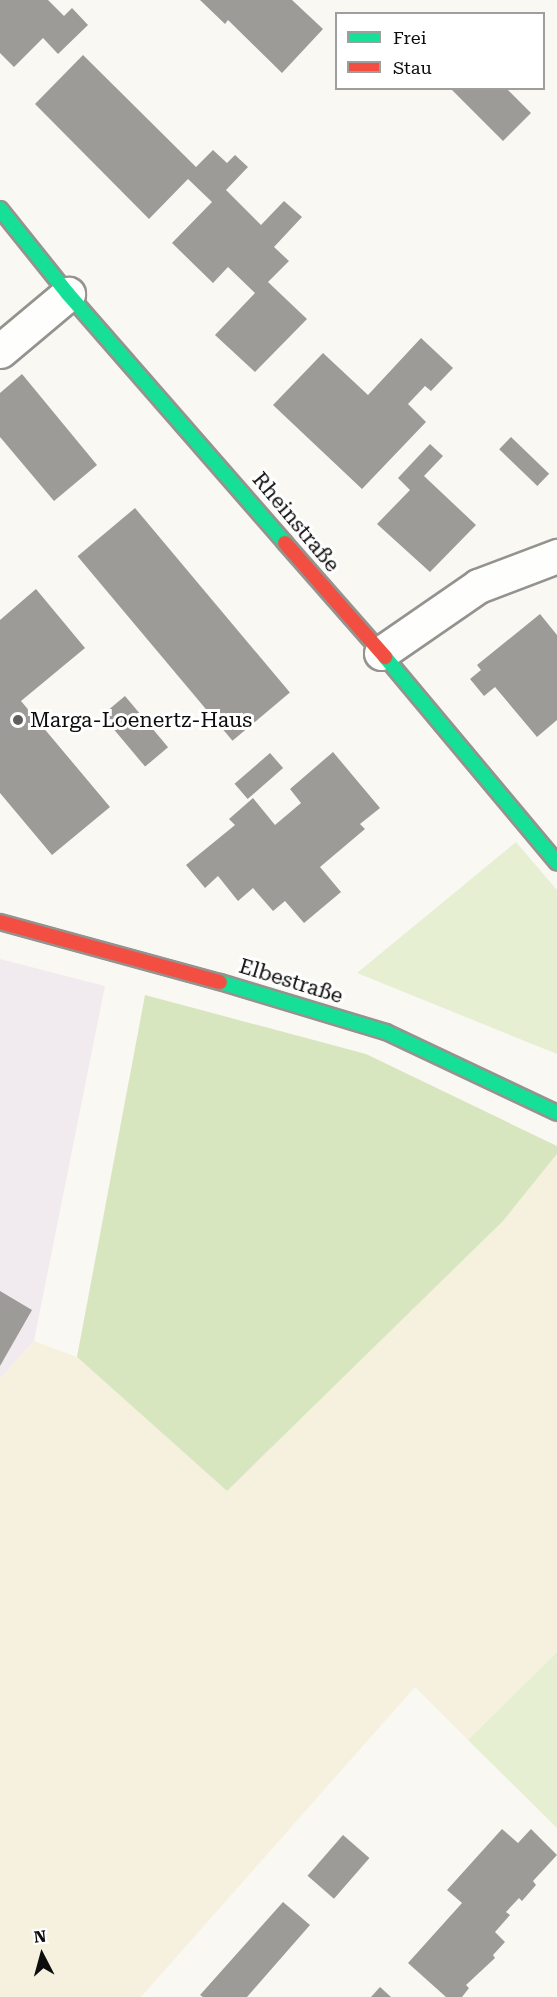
<!DOCTYPE html>
<meta charset="utf-8">
<style>
body{margin:0}
#map{position:relative;width:557px;height:1997px;overflow:hidden;background:#faf8f2;font-family:"Roboto Serif",serif}
div>[style]{position:absolute}
[style*='--x']{left:calc(var(--x)*1px);top:calc(var(--y)*1px);width:calc(var(--w)*1px);rotate:calc(var(--a)*1deg)}
.industrial>*{inset:0;background:#f1ebef}
.farmland>*{inset:0;background:#f6f1df}
.green>*{inset:0;background:#e6efd2}
.forest>*{inset:0;background:#d8e6c0}
.building>*{inset:0;background:#9d9b98;transform-origin:0 0}
.roads{filter:drop-shadow(2px 0 #949390) drop-shadow(-2px 0 #949390) drop-shadow(0 2px #949390) drop-shadow(0 -2px #949390)}
.street>*{height:33px;margin:-16.5px;padding:0 16.5px;transform-origin:16.5px;border-radius:16.5px;background:#fefefd}
.fast>*{height:14px;margin:-7px;padding:0 7px;transform-origin:7px;border-radius:7px;background:#16e098}
.jam>*{height:14px;margin:-7px;padding:0 7px;transform-origin:7px;border-radius:7px;background:#f24e42}
.dots>*{width:16px;height:16px;translate:-50% -50%;box-sizing:border-box;border:3px solid #fff;border-radius:50%}
span{translate:-50% -50%;white-space:nowrap;text-align:center;line-height:1.15;-webkit-text-stroke:6px #fff;paint-order:stroke}
.street-label{font-size:21px;color:#0d0d0d}
.poi-label{font-size:21px;color:#0d0d0d}
.left{translate:0 -50%;text-align:left}
.legend{position:absolute;left:335px;top:12px;width:210px;height:78px;box-sizing:border-box;background:#fff;border:2px solid #9e9e9e;margin:0;padding:8px 10px;list-style:none;font-size:18px;color:#0d0d0d}
.legend li{display:flex;align-items:center;gap:12px;height:30px}
.legend b{width:30px;border:2px solid #9e9e9e}
.north{position:absolute;left:12px;top:1925px;width:60px;height:60px;-webkit-text-stroke:4px #fff;paint-order:stroke;rotate:354deg;font-size:16px;font-weight:700;line-height:24px;text-align:center;color:#0d0d0d}
.north::after{content:'';display:block;margin:auto;width:21px;height:27px;background:#0d0d0d;clip-path:polygon(50% 0,100% 100%,50% 72%,0 100%)}
</style>
<div id="map">
<div class="industrial">
<i style="clip-path:polygon(0 959px,105px 986px,34px 1341px,0 1379px)"></i>
</div>
<div class="farmland">
<i style="clip-path:polygon(557px 1154px,557px 1652px,468px 1740px,415px 1687px,141px 1997px,0 1997px,0 1379px,34px 1341px,77px 1357px,227px 1491px,503px 1221px)"></i>
</div>
<div class="green">
<i style="clip-path:polygon(516px 842px,557px 890px,557px 1054px,357px 973px)"></i>
<i style="clip-path:polygon(557px 1652px,557px 1828px,468px 1740px)"></i>
</div>
<div class="forest">
<i style="clip-path:polygon(145px 995px,366px 1054px,557px 1146px,557px 1154px,503px 1221px,227px 1491px,77px 1357px)"></i>
</div>
<div class="building">
<i style="clip-path:polygon(0 0,48px 0,64px 16px,72px 8px,88px 25px,58px 54px,43px 38px,14px 67px,0 53px)"></i>
<i style="clip-path:polygon(200px 0,292px 0,323px 29px,282px 73px,228px 20px,225px 24px)"></i>
<i style="clip-path:polygon(83px 55px,196px 167px,213px 150px,227px 163px,235px 155px,248px 167px,226px 190px,261px 225px,284px 201px,302px 217px,274px 247px,289px 261px,268px 282px,307px 319px,255px 372px,215px 335px,255px 293px,228px 267px,213px 283px,172px 243px,212px 202px,188px 179px,149px 219px,35px 104px)"></i>
<i style="clip-path:polygon(450px 88px,506px 88px,531px 113px,503px 141px)"></i>
<i style="clip-path:polygon(421px 338px,453px 368px,431px 391px,425px 386px,408px 404px,426px 422px,362px 489px,273px 405px,323px 353px,368px 395px)"></i>
<i style="clip-path:polygon(22px 374px,97px 465px,54px 501px,0 437px,0 393px)"></i>
<i style="left:511px;top:437px;width:53px;height:17px;rotate:44deg"></i>
<i style="clip-path:polygon(430px 444px,443px 456px,424px 476px,476px 525px,430px 572px,377px 524px,410px 490px,398px 478px)"></i>
<i style="left:135px;top:508px;width:241px;height:75px;rotate:50deg"></i>
<i style="clip-path:polygon(36px 589px,85px 648px,21px 701px,110px 807px,52px 855px,0 793px,0 620px)"></i>
<i style="clip-path:polygon(540px 614px,557px 635px,557px 720px,537px 737px,495px 687px,484px 696px,470px 679px,481px 670px,477px 665px)"></i>
<i style="left:125px;top:696px;width:67px;height:30px;rotate:50deg"></i>
<i style="clip-path:polygon(333px 752px,380px 808px,360px 824px,365px 829px,320px 867px,341px 892px,304px 923px,285px 901px,273px 911px,253px 888px,238px 901px,218px 876px,205px 888px,186px 865px,235px 825px,229px 819px,253px 798px,275px 825px,301px 803px,290px 789px)"></i>
<i style="left:270px;top:753px;width:20px;height:47px;rotate:49deg"></i>
<i style="clip-path:polygon(0 1291px,32px 1310px,0 1366px)"></i>
<i style="clip-path:polygon(502px 1829px,518px 1843px,531px 1829px,557px 1855px,533px 1881px,536px 1885px,522px 1901px,519px 1898px,506px 1912px,510px 1915px,495px 1932px,505px 1942px,493px 1955px,495px 1958px,466px 1985px,469px 1988px,462px 1997px,446px 1997px,408px 1963px,462px 1903px,447px 1890px)"></i>
<i style="left:343px;top:1835px;width:35px;height:54px;rotate:41deg"></i>
<i style="clip-path:polygon(283px 1902px,310px 1925px,247px 1997px,203px 1997px,200px 1995px)"></i>
<i style="clip-path:polygon(380px 1987px,391px 1997px,371px 1997px)"></i>
</div>
<div class="roads">
<div class="street">
<i style="--x:0;--y:351;--w:89;--a:-40"></i>
<i style="--x:381;--y:653;--w:118;--a:-34.6"></i>
<i style="--x:478;--y:586;--w:85;--a:-20.8"></i>
</div>
<div class="fast">
<i style="--x:0;--y:209;--w:109;--a:51.3"></i>
<i style="--x:68;--y:294;--w:330;--a:48.9"></i>
<i style="--x:385;--y:657;--w:268;--a:50.1"></i>
<i style="--x:220;--y:982;--w:173;--a:16.8"></i>
<i style="--x:386;--y:1032;--w:189;--a:25.3"></i>
</div>
<div class="jam">
<i style="--x:285;--y:543;--w:152;--a:48.7"></i>
<i style="--x:0;--y:922;--w:228;--a:15.3"></i>
</div>
</div>
<div class="dots">
<i style="left:18px;top:720px;background:#605f5d"></i>
</div>
<div class="street-label">
<span style="left:296px;top:522px;rotate:50deg">Rheinstraße</span>
<span style="left:291px;top:981px;rotate:17deg">Elbestraße</span>
</div>
<div class="poi-label">
<span class="left" style="left:30px;top:720px">Marga-Loenertz-Haus</span>
</div>
<ul class="legend">
<li><b style="height:8px;background:#16e098"></b>Frei</li>
<li><b style="height:8px;background:#f24e42"></b>Stau</li>
</ul>
<div class="north">N</div>
</div>
